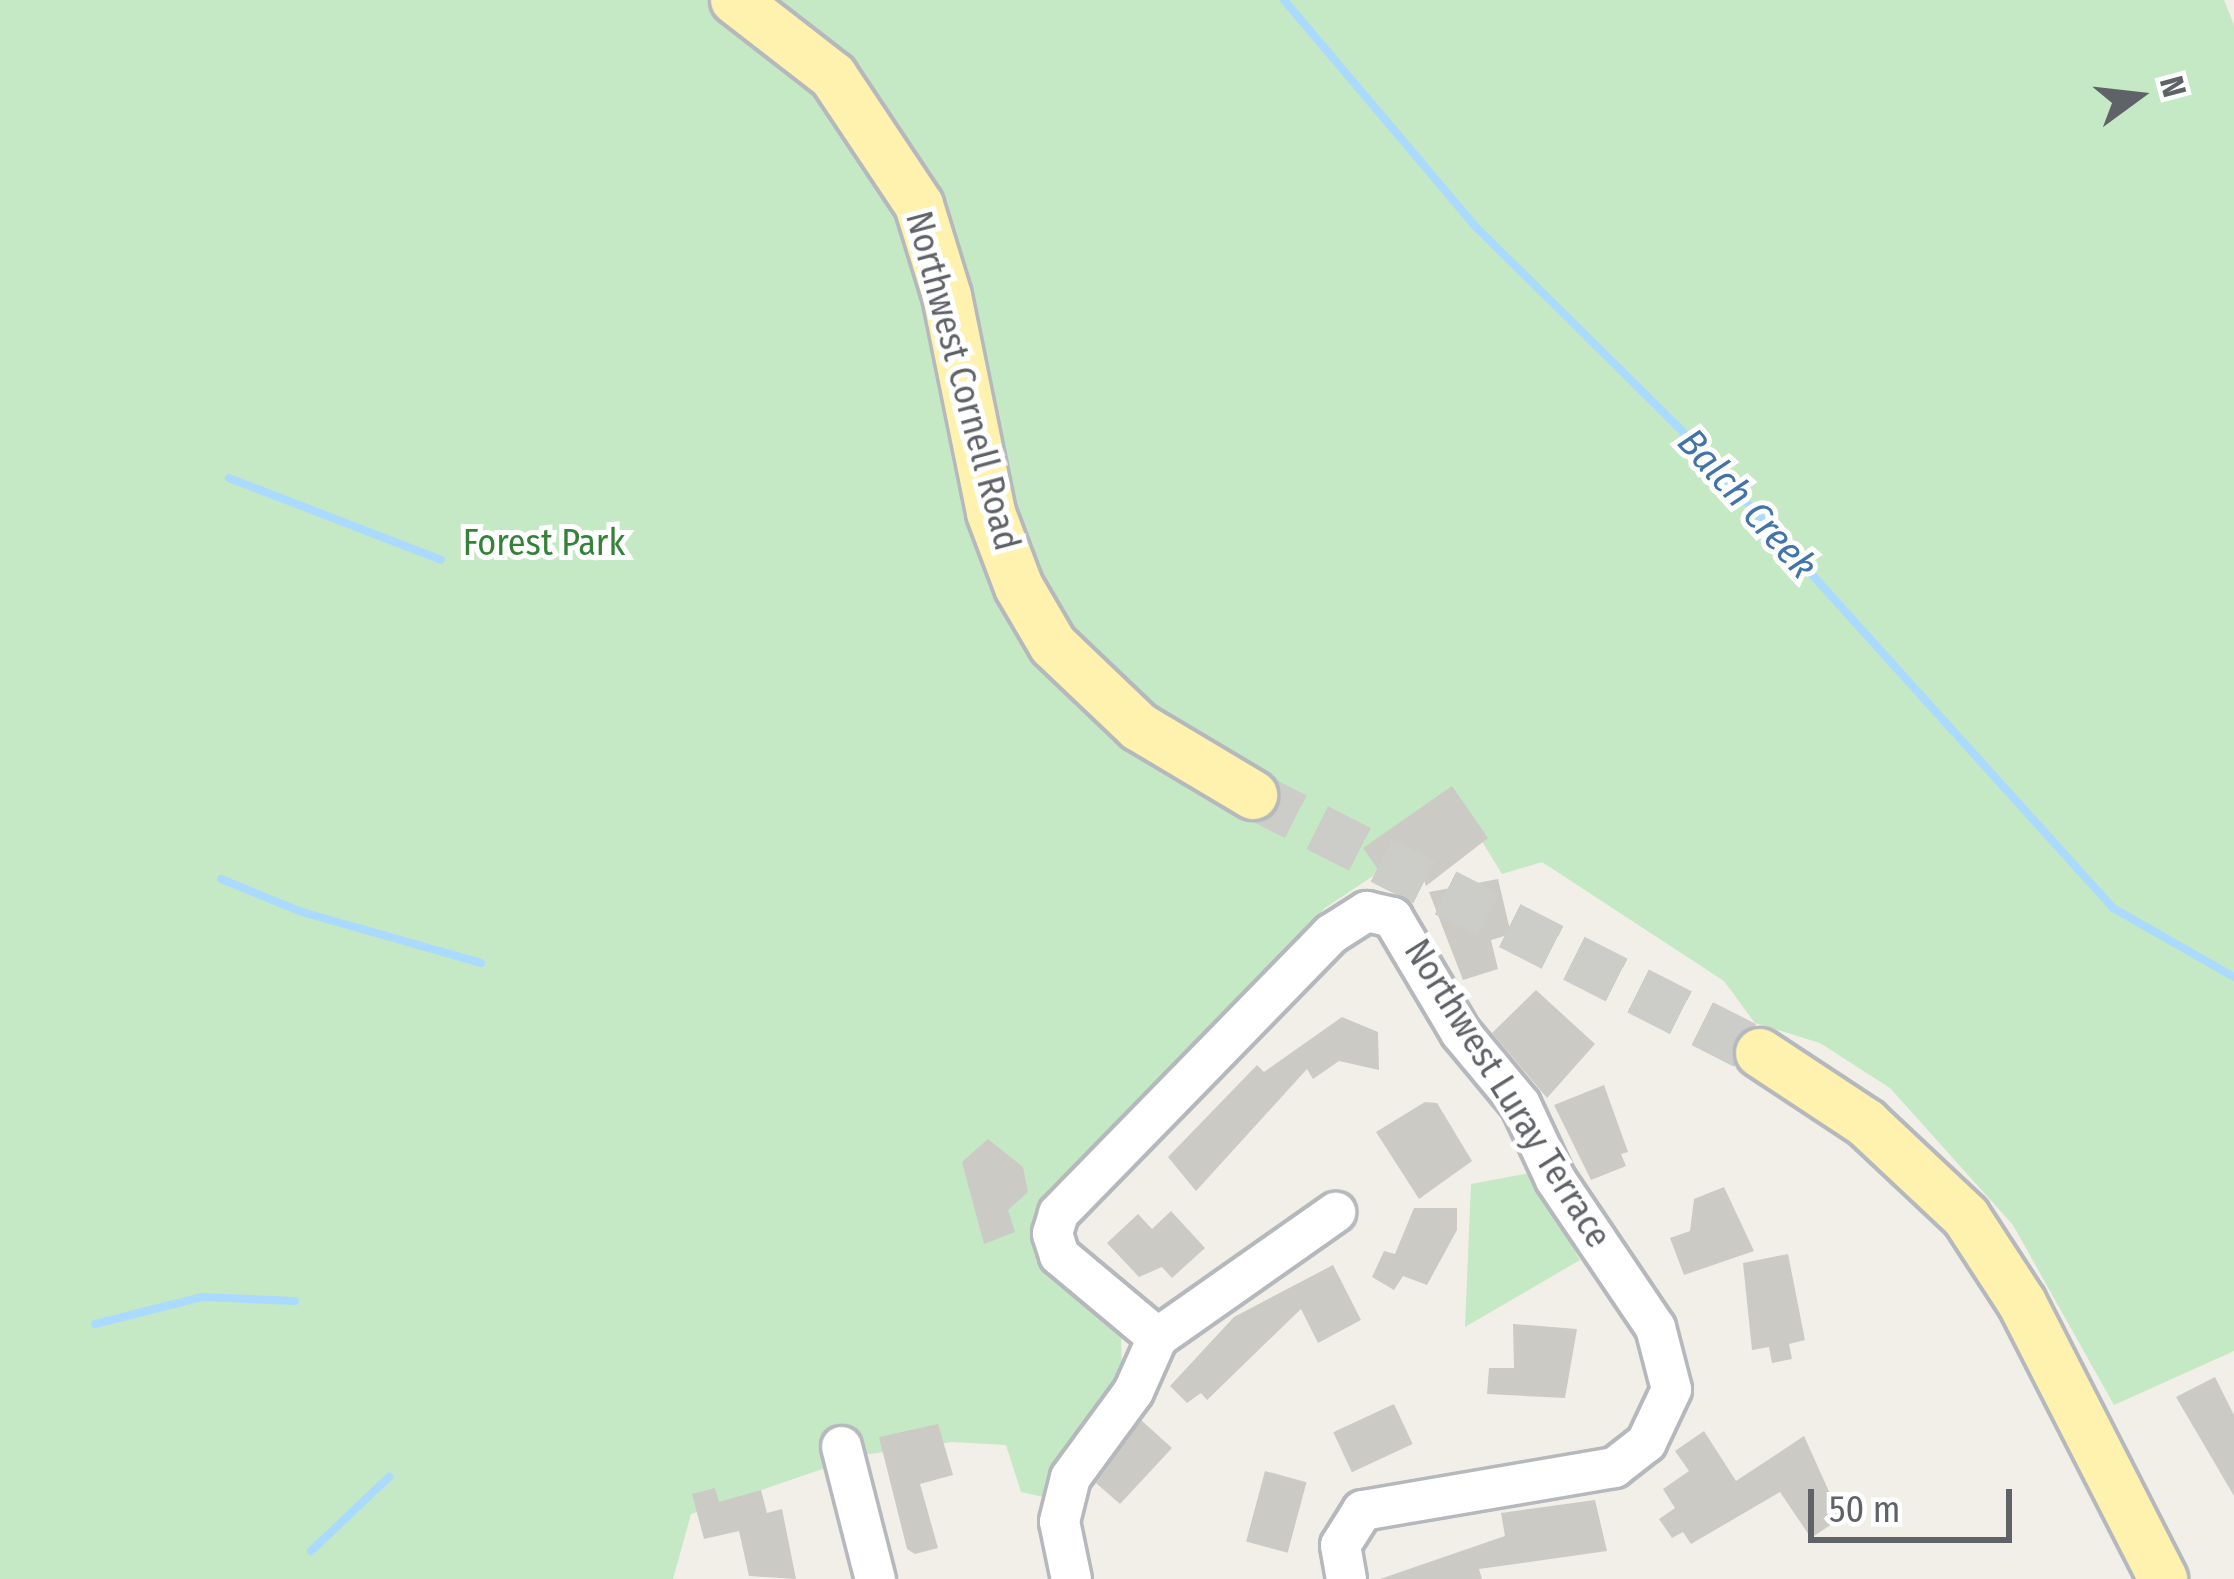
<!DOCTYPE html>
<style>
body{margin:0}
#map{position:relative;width:2234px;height:1579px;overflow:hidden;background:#f1efe8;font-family:"Fira Sans Condensed",sans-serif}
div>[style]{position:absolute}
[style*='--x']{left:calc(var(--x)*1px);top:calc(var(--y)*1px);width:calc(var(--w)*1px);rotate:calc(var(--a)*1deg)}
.green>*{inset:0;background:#c5e8c5}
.stream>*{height:8px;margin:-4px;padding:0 4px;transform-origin:4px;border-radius:4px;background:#aadaff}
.building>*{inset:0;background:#cccac5;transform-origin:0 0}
.major-tunnel>*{height:48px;margin-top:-24px;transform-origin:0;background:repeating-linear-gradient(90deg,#ccccc8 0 48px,transparent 0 72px)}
.roads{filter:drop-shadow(3px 0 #b5b8bc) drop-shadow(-3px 0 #b5b8bc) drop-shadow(0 3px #b5b8bc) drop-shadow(0 -3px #b5b8bc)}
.minor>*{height:39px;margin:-19.5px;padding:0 19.5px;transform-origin:19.5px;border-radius:19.5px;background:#fff}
.major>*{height:48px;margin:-24px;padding:0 24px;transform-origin:24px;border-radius:24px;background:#fff2af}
span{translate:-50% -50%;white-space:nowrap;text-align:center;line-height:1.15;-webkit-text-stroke:10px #fff;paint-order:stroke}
.street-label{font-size:36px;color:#5f6368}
.park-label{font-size:36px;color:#348238}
.water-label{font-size:39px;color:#4174aa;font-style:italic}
.north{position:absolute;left:2078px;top:36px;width:120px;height:120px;-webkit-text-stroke:9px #fff;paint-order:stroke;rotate:75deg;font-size:33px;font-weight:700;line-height:48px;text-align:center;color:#5f6368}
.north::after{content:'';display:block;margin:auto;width:42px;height:54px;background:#5f6368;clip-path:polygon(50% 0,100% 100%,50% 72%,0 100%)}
.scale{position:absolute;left:1808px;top:1489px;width:204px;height:54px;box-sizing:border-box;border:6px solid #5f6368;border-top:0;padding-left:15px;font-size:36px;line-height:42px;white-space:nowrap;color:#5f6368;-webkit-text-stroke:9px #fff;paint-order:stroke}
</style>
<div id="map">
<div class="green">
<i style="clip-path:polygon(0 0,2224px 0,2234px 25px,2234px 1351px,2114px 1405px,2013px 1225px,1890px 1088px,1820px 1043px,1755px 1023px,1724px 981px,1542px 862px,1502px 874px,1475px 830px,1424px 842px,1325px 908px,1040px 1207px,1032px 1233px,1037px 1256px,1121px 1335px,1122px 1370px,1110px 1399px,1048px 1498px,1021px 1492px,1006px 1445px,952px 1442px,863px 1455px,691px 1514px,673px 1579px,0 1579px)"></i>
<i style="clip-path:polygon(1530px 1173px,1580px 1260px,1465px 1327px,1471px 1184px)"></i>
</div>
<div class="stream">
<i style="--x:1284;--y:0;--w:293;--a:49.8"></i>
<i style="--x:1473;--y:224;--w:297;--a:44.7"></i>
<i style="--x:1684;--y:433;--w:640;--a:47.91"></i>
<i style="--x:2113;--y:908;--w:139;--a:29.7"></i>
<i style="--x:229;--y:478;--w:227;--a:21.1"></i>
<i style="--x:221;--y:879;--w:87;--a:22.2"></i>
<i style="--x:302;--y:912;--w:186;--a:15.9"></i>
<i style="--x:95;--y:1324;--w:110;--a:-14.2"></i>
<i style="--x:202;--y:1297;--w:93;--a:2.5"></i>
<i style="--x:311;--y:1551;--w:108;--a:-43.5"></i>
</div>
<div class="building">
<i style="clip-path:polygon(1452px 786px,1488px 838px,1426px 886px,1415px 855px,1384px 878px,1363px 848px)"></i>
<i style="clip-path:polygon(1498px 879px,1511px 934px,1491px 940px,1498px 969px,1463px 980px,1429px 892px)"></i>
<i style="clip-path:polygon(1536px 990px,1595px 1044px,1547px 1098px,1492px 1033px)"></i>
<i style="clip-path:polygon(1342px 1017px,1378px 1032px,1379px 1070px,1339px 1061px,1313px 1079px,1307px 1069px,1196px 1191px,1168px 1157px,1257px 1065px,1264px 1072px)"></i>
<i style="clip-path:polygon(1604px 1085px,1628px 1152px,1621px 1154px,1626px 1166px,1591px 1180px,1554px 1105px)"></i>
<i style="clip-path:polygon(1425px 1102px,1437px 1103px,1472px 1161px,1419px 1199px,1376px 1132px)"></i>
<i style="clip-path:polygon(988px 1139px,1023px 1167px,1028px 1192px,1008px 1210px,1015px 1232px,984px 1244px,962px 1162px)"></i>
<i style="clip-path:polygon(1724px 1187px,1754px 1251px,1684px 1275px,1670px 1238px,1690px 1231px,1694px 1199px)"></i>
<i style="clip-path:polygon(1414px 1208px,1457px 1208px,1457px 1230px,1427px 1285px,1403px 1276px,1394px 1290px,1372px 1277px,1384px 1251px,1395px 1254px)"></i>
<i style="clip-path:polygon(1171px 1211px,1205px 1248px,1172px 1278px,1162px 1267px,1139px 1277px,1107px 1243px,1138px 1214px,1152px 1229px)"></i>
<i style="clip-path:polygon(1788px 1254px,1805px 1340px,1789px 1344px,1792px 1359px,1772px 1363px,1769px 1347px,1752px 1350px,1743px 1263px)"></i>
<i style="clip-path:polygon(1333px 1265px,1361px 1320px,1318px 1343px,1301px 1309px,1207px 1400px,1201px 1393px,1187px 1403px,1170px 1386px,1234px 1317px)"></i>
<i style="clip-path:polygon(1513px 1324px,1577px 1329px,1565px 1398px,1487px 1394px,1489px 1368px,1514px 1368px)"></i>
<i style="clip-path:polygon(2215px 1377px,2234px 1415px,2234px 1496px,2176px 1397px)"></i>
<i style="left:1394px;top:1404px;width:44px;height:67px;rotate:65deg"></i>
<i style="clip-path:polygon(1141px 1420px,1172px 1448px,1120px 1504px,1096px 1483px)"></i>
<i style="clip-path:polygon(938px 1424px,953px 1475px,920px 1484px,938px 1548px,915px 1554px,907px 1549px,879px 1437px)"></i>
<i style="clip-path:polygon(1704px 1431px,1736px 1481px,1804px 1436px,1841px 1518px,1811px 1538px,1780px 1492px,1691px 1544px,1683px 1532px,1672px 1538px,1659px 1519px,1675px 1508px,1663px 1489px,1689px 1471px,1675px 1451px)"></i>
<i style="left:1265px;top:1471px;width:43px;height:73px;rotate:15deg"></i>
<i style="clip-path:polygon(715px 1488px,719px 1502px,761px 1490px,767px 1513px,782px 1509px,796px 1579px,749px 1576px,739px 1531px,704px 1539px,692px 1494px)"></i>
<i style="clip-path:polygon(1595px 1500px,1607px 1551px,1479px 1569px,1482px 1579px,1380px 1579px,1505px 1536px,1501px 1513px)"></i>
</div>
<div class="major-tunnel">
<i style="--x:1253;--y:795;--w:569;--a:26.97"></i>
</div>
<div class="roads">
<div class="minor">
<i style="--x:1157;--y:1337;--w:128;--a:-140.1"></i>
<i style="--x:1059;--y:1255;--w:23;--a:-108"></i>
<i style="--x:1052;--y:1233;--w:21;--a:-73"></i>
<i style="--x:1058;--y:1213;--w:390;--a:-45.7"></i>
<i style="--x:1330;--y:934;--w:43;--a:-32.6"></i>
<i style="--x:1366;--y:911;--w:27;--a:13"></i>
<i style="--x:1392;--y:917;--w:134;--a:59.4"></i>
<i style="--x:1460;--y:1032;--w:94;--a:50.2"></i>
<i style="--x:1520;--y:1104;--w:83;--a:65"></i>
<i style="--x:1555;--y:1179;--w:179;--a:56"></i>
<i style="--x:1655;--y:1327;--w:64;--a:75.5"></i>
<i style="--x:1671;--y:1389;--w:59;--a:115.3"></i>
<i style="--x:1646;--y:1442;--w:41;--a:142"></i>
<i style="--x:1614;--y:1467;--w:256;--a:170.3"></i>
<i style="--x:1362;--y:1510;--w:41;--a:122.2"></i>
<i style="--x:1340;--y:1545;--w:35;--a:80"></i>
<i style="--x:841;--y:1446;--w:137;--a:75.7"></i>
<i style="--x:1071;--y:1579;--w:59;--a:-101.7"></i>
<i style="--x:1059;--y:1521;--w:45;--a:-76"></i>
<i style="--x:1070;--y:1477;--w:107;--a:-53.8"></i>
<i style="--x:1133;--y:1391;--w:59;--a:-66"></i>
<i style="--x:1157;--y:1337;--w:218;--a:-35.1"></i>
</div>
<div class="major">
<i style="--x:735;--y:0;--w:124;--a:37.8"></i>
<i style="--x:833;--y:76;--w:155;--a:56.3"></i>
<i style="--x:919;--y:205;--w:95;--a:72.9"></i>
<i style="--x:947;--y:296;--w:221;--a:78.5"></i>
<i style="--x:991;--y:513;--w:79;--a:69.3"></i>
<i style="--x:1019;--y:587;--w:67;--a:59.6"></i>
<i style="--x:1053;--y:645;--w:119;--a:43.6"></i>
<i style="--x:1139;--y:727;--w:133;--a:30.8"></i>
<i style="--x:1760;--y:1053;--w:127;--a:33.4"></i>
<i style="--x:1866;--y:1123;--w:137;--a:43.2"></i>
<i style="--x:1966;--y:1217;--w:103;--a:56.9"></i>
<i style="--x:2022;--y:1303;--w:310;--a:62.9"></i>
</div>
</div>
<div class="street-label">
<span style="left:962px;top:381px;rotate:75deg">Northwest Cornell Road</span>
<span style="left:1507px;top:1094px;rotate:58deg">Northwest Luray Terrace</span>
</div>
<div class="park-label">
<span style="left:544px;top:544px">Forest Park</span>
</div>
<div class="water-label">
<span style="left:1747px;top:504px;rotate:48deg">Balch Creek</span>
</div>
<div class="north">N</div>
<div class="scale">50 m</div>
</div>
